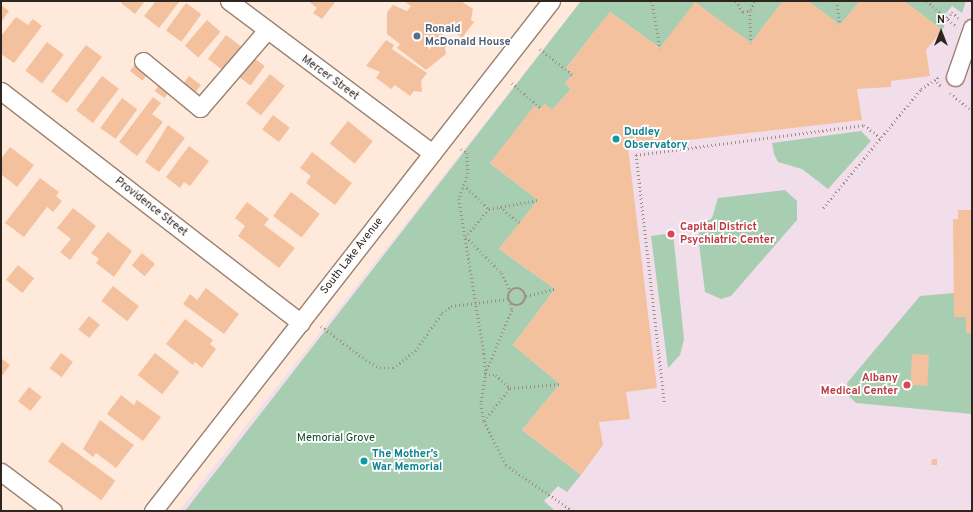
<!DOCTYPE html>
<meta charset="utf-8">
<style>
body{margin:0}
#map{position:relative;width:973px;height:512px;overflow:hidden;background:#ffe9db;font-family:Overpass,sans-serif}
div>[style]{position:absolute}
[style*='--x']{left:calc(var(--x)*1px);top:calc(var(--y)*1px);width:calc(var(--w)*1px);rotate:calc(var(--a)*1deg)}
.medical>*{inset:0;background:#f2ddeb}
.green>*{inset:0;background:#a8ceb2}
.building>*{inset:0;background:#f4c19f;transform-origin:0 0}
.path>*{height:2.5px;margin-top:-1.25px;transform-origin:0;background:repeating-linear-gradient(90deg,#9f8e84 0 1px,transparent 0 4px)}
.path>.ring{margin:-1.25px;padding:0;box-sizing:content-box;background:none;border:2.5px solid #9f8e84;border-radius:50%}
.roads{filter:drop-shadow(1px 0 #9a8171) drop-shadow(-1px 0 #9a8171) drop-shadow(0 1px #9a8171) drop-shadow(0 -1px #9a8171)}
.minor>*{height:17px;margin:-8.5px;padding:0 8.5px;transform-origin:8.5px;border-radius:8.5px;background:#fff}
.dots>*{width:11px;height:11px;translate:-50% -50%;box-sizing:border-box;border:2px solid #fff;border-radius:50%}
span{translate:-50% -50%;white-space:nowrap;text-align:center;line-height:1.15;-webkit-text-stroke:3.5px #fff;paint-order:stroke}
.service-label{font-size:11px;color:#4e5e75;font-weight:700}
.left{translate:0 -50%;text-align:left}
.street-label{font-size:11px;color:#2f251f}
.culture-label{font-size:11px;color:#0d838f;font-weight:700}
.health-label{font-size:11px;color:#be3a42;font-weight:700}
.right{translate:-100% -50%;text-align:right}
.park-label{font-size:11px;color:#074523}
.frame{position:absolute;inset:0;border:2px solid #2f251f;pointer-events:none}
.north{position:absolute;left:921px;top:12px;width:40px;height:40px;-webkit-text-stroke:3px #fff;paint-order:stroke;rotate:0deg;font-size:11px;font-weight:700;line-height:16px;text-align:center;color:#2f251f}
.north::after{content:'';display:block;margin:auto;width:14px;height:18px;background:#2f251f;clip-path:polygon(50% 0,100% 100%,50% 72%,0 100%)}
</style>
<div id="map">
<div class="medical">
<i style="clip-path:polygon(581px 1px,972px 1px,972px 511px,179px 511px)"></i>
</div>
<div class="green">
<i style="clip-path:polygon(581px 1px,783px 1px,751px 43px,695px 3px,660px 48px,610px 12px,566px 68px,573px 75px,565px 83px,571px 89px,552px 110px,545px 104px,539px 110px,535px 106px,490px 163px,538px 200px,499px 249px,555px 289px,513px 345px,560px 384px,522px 430px,581px 475px,567px 492px,558px 486px,544px 501px,555px 511px,185px 511px)"></i>
<i style="clip-path:polygon(808px 1px,860px 1px,840px 25px)"></i>
<i style="clip-path:polygon(904px 1px,966px 1px,962px 13px,952px 6px,942px 18px,945px 25px,942px 30px)"></i>
<i style="clip-path:polygon(861px 131px,871px 141px,828px 189px,802px 169px,778px 162px,774px 154px,772px 143px)"></i>
<i style="clip-path:polygon(785px 190px,797px 201px,797px 220px,731px 296px,721px 299px,705px 292px,698px 236px,703px 224px,712px 218px,718px 198px)"></i>
<i style="clip-path:polygon(673px 233px,684px 339px,680px 355px,668px 368px,651px 236px)"></i>
<i style="clip-path:polygon(954px 293px,954px 317px,966px 317px,972px 333px,972px 414px,856px 403px,849px 396px,847px 383px,920px 296px)"></i>
</div>
<div class="building">
<i style="clip-path:polygon(123px 1px,145px 1px,135px 14px,121px 3px)"></i>
<i style="clip-path:polygon(156px 1px,180px 1px,159px 28px,144px 16px)"></i>
<i style="clip-path:polygon(308px 1px,336px 1px,322px 19px,313px 13px,317px 8px)"></i>
<i style="clip-path:polygon(404px 1px,461px 1px,473px 9px,471px 20px,474px 22px,462px 38px,449px 27px,442px 34px,451px 40px,445px 48px,446px 54px,426px 70px,397px 48px,400px 44px,387px 34px,387px 12px,393px 5px,407px 11px,411px 6px)"></i>
<i style="clip-path:polygon(783px 1px,808px 1px,840px 25px,860px 1px,904px 1px,942px 30px,926px 50px,930px 76px,891px 81px,891px 87px,857px 89px,862px 120px,628px 147px,657px 388px,626px 392px,630px 419px,599px 422px,603px 445px,581px 475px,522px 430px,560px 384px,513px 345px,555px 289px,499px 249px,538px 200px,490px 163px,535px 105px,539px 110px,545px 104px,552px 110px,571px 89px,565px 83px,573px 75px,566px 68px,610px 12px,660px 48px,695px 2px,751px 43px)"></i>
<i style="left:186px;top:3px;width:19px;height:34px;rotate:36deg"></i>
<i style="clip-path:polygon(1px 5px,9px 11px,1px 22px)"></i>
<i style="clip-path:polygon(16px 17px,28px 25px,33px 19px,42px 26px,14px 63px,1px 54px,1px 36px)"></i>
<i style="left:207px;top:20px;width:18px;height:34px;rotate:41deg"></i>
<i style="left:226px;top:35px;width:21px;height:30px;rotate:37deg"></i>
<i style="clip-path:polygon(386px 40px,394px 45px,392px 49px,427px 73px,421px 81px,422px 92px,414px 91px,410px 96px,395px 85px,391px 89px,376px 78px,380px 72px,366px 66px)"></i>
<i style="left:47px;top:42px;width:21px;height:36px;rotate:37deg"></i>
<i style="left:86px;top:45px;width:20px;height:58px;rotate:37deg"></i>
<i style="left:251px;top:56px;width:17px;height:24px;rotate:36deg"></i>
<i style="left:136px;top:63px;width:16px;height:10px;rotate:38deg"></i>
<i style="left:270px;top:74px;width:19px;height:38px;rotate:39deg"></i>
<i style="left:102px;top:76px;width:21px;height:43px;rotate:37deg"></i>
<i style="left:189px;top:76px;width:15px;height:10px;rotate:37deg"></i>
<i style="left:161px;top:82px;width:12px;height:11px;rotate:35deg"></i>
<i style="clip-path:polygon(153px 97px,161px 103px,152px 114px,163px 122px,137px 156px,119px 142px)"></i>
<i style="left:122px;top:98px;width:19px;height:37px;rotate:36deg"></i>
<i style="left:273px;top:115px;width:21px;height:18px;rotate:37deg"></i>
<i style="left:348px;top:121px;width:32px;height:29px;rotate:39deg"></i>
<i style="clip-path:polygon(168px 125px,185px 138px,159px 172px,145px 162px)"></i>
<i style="clip-path:polygon(189px 146px,209px 161px,190px 186px,184px 182px,180px 188px,166px 177px)"></i>
<i style="clip-path:polygon(10px 147px,34px 165px,17px 187px,1px 174px,1px 159px)"></i>
<i style="clip-path:polygon(312px 152px,352px 183px,335px 205px,306px 183px,311px 176px,300px 168px)"></i>
<i style="clip-path:polygon(40px 178px,59px 192px,56px 196px,62px 201px,53px 212px,47px 207px,24px 237px,5px 223px)"></i>
<i style="left:291px;top:192px;width:36px;height:30px;rotate:37deg"></i>
<i style="clip-path:polygon(247px 202px,269px 219px,264px 225px,295px 248px,279px 268px,238px 236px,245px 226px,235px 218px)"></i>
<i style="clip-path:polygon(73px 208px,96px 226px,70px 260px,60px 252px,71px 239px,57px 228px)"></i>
<i style="clip-path:polygon(958px 210px,972px 210px,972px 333px,966px 333px,966px 317px,954px 317px,953px 219px,958px 219px)"></i>
<i style="clip-path:polygon(108px 232px,132px 251px,114px 277px,96px 263px,99px 259px,91px 253px)"></i>
<i style="left:142px;top:253px;width:17px;height:16px;rotate:40deg"></i>
<i style="left:18px;top:265px;width:21px;height:19px;rotate:39deg"></i>
<i style="left:113px;top:286px;width:33px;height:19px;rotate:38deg"></i>
<i style="clip-path:polygon(206px 288px,239px 314px,224px 334px,183px 304px,190px 294px,197px 300px)"></i>
<i style="left:89px;top:316px;width:14px;height:17px;rotate:39deg"></i>
<i style="clip-path:polygon(185px 319px,213px 340px,210px 344px,216px 349px,202px 368px,195px 362px,193px 365px,166px 344px)"></i>
<i style="left:61px;top:353px;width:15px;height:19px;rotate:37deg"></i>
<i style="left:155px;top:353px;width:31px;height:28px;rotate:38deg"></i>
<i style="left:912px;top:354px;width:17px;height:31px;rotate:3deg"></i>
<i style="clip-path:polygon(1px 358px,10px 365px,1px 377px)"></i>
<i style="left:29px;top:387px;width:16px;height:18px;rotate:38deg"></i>
<i style="clip-path:polygon(121px 395px,134px 405px,137px 400px,161px 417px,143px 441px,107px 414px)"></i>
<i style="clip-path:polygon(100px 420px,134px 445px,116px 468px,96px 453px,93px 457px,83px 449px)"></i>
<i style="left:62px;top:442px;width:66px;height:24px;rotate:36deg"></i>
<i style="clip-path:polygon(932px 459px,937px 459px,937px 465px,931px 465px)"></i>
</div>
<div class="path">
<i style="--x:652;--y:1;--w:48;--a:80.3"></i>
<i style="--x:736;--y:1;--w:13;--a:58"></i>
<i style="--x:743;--y:12;--w:8;--a:-14"></i>
<i style="--x:751;--y:10;--w:9;--a:-72"></i>
<i style="--x:837;--y:1;--w:24;--a:83"></i>
<i style="--x:927;--y:1;--w:40;--a:41"></i>
<i style="--x:750;--y:11;--w:32;--a:88"></i>
<i style="--x:947;--y:18;--w:8;--a:-50"></i>
<i style="--x:952;--y:12;--w:9;--a:41"></i>
<i style="--x:540;--y:49;--w:42;--a:38.2"></i>
<i style="--x:938;--y:78;--w:4;--a:104"></i>
<i style="--x:937;--y:82;--w:6;--a:45"></i>
<i style="--x:512;--y:83;--w:38;--a:41"></i>
<i style="--x:950;--y:93;--w:28;--a:39"></i>
<i style="--x:461;--y:149;--w:7;--a:34"></i>
<i style="--x:467;--y:153;--w:20;--a:87"></i>
<i style="--x:468;--y:173;--w:28;--a:109"></i>
<i style="--x:459;--y:199;--w:157;--a:80.8"></i>
<i style="--x:484;--y:354;--w:19;--a:84"></i>
<i style="--x:486;--y:373;--w:31;--a:99"></i>
<i style="--x:481;--y:404;--w:17;--a:80"></i>
<i style="--x:484;--y:421;--w:49;--a:63.4"></i>
<i style="--x:506;--y:465;--w:81;--a:34.5"></i>
<i style="--x:464;--y:185;--w:35;--a:44"></i>
<i style="--x:489;--y:209;--w:50;--a:-10.4"></i>
<i style="--x:500;--y:207;--w:26;--a:39"></i>
<i style="--x:823;--y:208;--w:154;--a:-50.5"></i>
<i style="--x:921;--y:89;--w:22;--a:-34"></i>
<i style="--x:489;--y:209;--w:36;--a:129"></i>
<i style="--x:466;--y:237;--w:51;--a:45"></i>
<i style="--x:502;--y:273;--w:20;--a:66"></i>
<i class="ring" style="left:508px;top:288px;width:15.5px;height:15.5px"></i>
<i style="--x:526;--y:296;--w:30;--a:-14"></i>
<i style="--x:511;--y:304;--w:6;--a:81"></i>
<i style="--x:512;--y:310;--w:70;--a:112.6"></i>
<i style="--x:485;--y:375;--w:11;--a:0"></i>
<i style="--x:496;--y:375;--w:19;--a:43"></i>
<i style="--x:510;--y:388;--w:50;--a:-4.6"></i>
<i style="--x:321;--y:326;--w:56;--a:37.1"></i>
<i style="--x:366;--y:360;--w:16;--a:30"></i>
<i style="--x:380;--y:368;--w:13;--a:0"></i>
<i style="--x:393;--y:368;--w:28;--a:-38"></i>
<i style="--x:415;--y:351;--w:47;--a:-54.6"></i>
<i style="--x:442;--y:313;--w:11;--a:-38"></i>
<i style="--x:451;--y:306;--w:57;--a:-7"></i>
<i style="--x:664;--y:402;--w:249;--a:-96.5"></i>
<i style="--x:636;--y:155;--w:230;--a:-7.5"></i>
<i style="--x:864;--y:125;--w:21;--a:37"></i>
<i style="--x:484;--y:421;--w:42;--a:-51.8"></i>
</div>
<div class="roads">
<div class="minor">
<i style="--x:229;--y:1;--w:254;--a:36.8"></i>
<i style="--x:143;--y:61;--w:74;--a:39.5"></i>
<i style="--x:200;--y:108;--w:103;--a:-49.3"></i>
<i style="--x:955;--y:77;--w:52;--a:-70.9"></i>
<i style="--x:1;--y:91;--w:379;--a:37.7"></i>
<i style="--x:1;--y:472;--w:65;--a:36.9"></i>
<i style="--x:153;--y:511;--w:647;--a:-52.03"></i>
</div>
</div>
<div class="dots">
<i style="left:417px;top:36px;background:#5c6f8a"></i>
<i style="left:616px;top:139px;background:#0f9aa8"></i>
<i style="left:671px;top:234px;background:#e0444e"></i>
<i style="left:907px;top:385px;background:#e0444e"></i>
<i style="left:364px;top:461px;background:#0f9aa8"></i>
</div>
<div class="service-label">
<span class="left" style="left:425px;top:36px">Ronald<br>McDonald House</span>
</div>
<div class="street-label">
<span style="left:330px;top:78px;rotate:36deg">Mercer Street</span>
<span style="left:151px;top:207px;rotate:38deg">Providence Street</span>
<span style="left:352px;top:256px;rotate:-52deg">South Lake Avenue</span>
</div>
<div class="culture-label">
<span class="left" style="left:624px;top:139px">Dudley<br>Observatory</span>
<span class="left" style="left:372px;top:461px">The Mother’s<br>War Memorial</span>
</div>
<div class="health-label">
<span class="left" style="left:680px;top:234px">Capital District<br>Psychiatric Center</span>
<span class="right" style="left:898px;top:385px">Albany<br>Medical Center</span>
</div>
<div class="park-label">
<span style="left:336px;top:438px">Memorial Grove</span>
</div>
<div class="frame"></div>
<div class="north">N</div>
</div>
